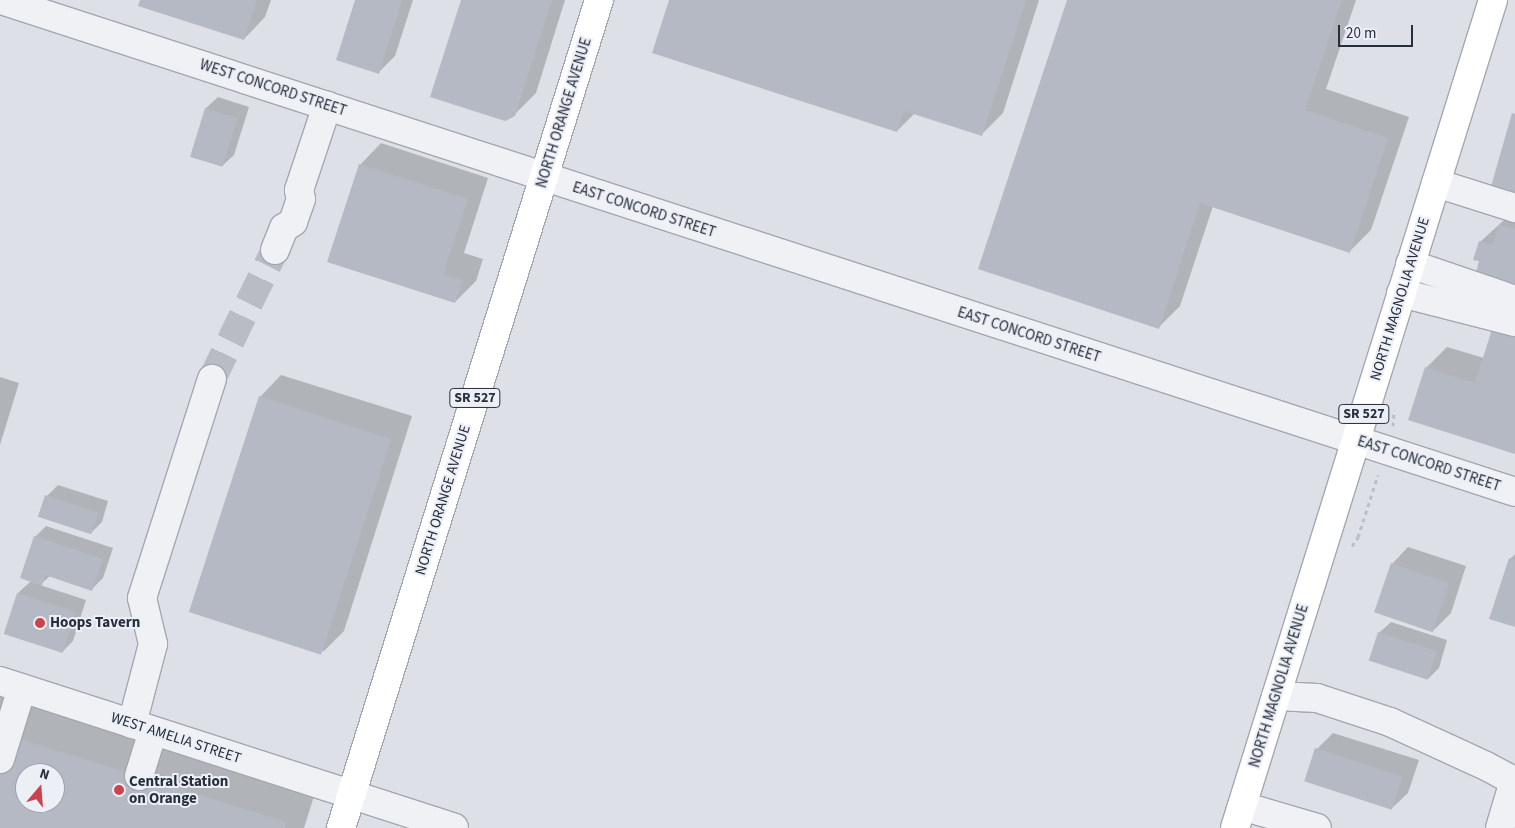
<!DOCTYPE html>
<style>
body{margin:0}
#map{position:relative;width:1515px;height:828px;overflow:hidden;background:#dde0e7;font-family:"Source Sans 3",sans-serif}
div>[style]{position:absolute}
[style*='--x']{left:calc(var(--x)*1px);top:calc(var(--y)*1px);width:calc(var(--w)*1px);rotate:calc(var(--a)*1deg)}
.shadow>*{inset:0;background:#0003}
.building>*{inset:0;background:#b5b9c4;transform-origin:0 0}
.minor-tunnel>*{height:28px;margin-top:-14px;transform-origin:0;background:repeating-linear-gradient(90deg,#b9bcc5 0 28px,transparent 0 42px)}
.path>*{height:3px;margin-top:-1.5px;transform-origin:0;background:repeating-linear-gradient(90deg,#bcbec5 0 4px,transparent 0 8px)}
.roads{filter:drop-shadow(1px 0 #a3a7b1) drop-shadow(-1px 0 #a3a7b1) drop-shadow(0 1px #a3a7b1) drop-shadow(0 -1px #a3a7b1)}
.minor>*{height:28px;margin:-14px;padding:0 14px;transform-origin:14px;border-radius:14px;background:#f0f1f5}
.major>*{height:28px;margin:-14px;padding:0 14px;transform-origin:14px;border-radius:14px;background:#fff}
.dots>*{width:14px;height:14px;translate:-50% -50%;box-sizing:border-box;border:2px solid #eceff5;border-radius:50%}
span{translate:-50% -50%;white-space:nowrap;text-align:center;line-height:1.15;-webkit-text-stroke:4px #eceff5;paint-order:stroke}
.shield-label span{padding:1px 4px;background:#eceff5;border:1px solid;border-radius:4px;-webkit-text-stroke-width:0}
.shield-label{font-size:14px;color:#272e3d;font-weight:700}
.street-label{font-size:15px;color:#272e3d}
.poi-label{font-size:15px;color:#272e3d;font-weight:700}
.left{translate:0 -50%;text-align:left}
.north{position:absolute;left:15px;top:763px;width:50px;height:50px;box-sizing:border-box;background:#eceff5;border:1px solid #9da2ab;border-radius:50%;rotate:18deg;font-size:14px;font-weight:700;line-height:20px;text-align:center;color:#272e3d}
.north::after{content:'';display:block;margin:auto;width:18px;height:22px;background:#cc434f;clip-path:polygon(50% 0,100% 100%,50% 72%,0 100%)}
.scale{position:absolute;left:1338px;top:25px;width:75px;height:22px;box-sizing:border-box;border:2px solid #272e3d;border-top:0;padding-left:6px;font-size:15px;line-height:18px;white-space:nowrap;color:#272e3d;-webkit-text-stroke:4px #eceff5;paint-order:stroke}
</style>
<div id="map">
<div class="shadow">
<i style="clip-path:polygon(141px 0,271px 0,265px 17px,244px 39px)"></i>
<i style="clip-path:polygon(356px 0,413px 0,395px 56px,379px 72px)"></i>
<i style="clip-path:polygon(462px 0,565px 0,536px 93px,514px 115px)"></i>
<i style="clip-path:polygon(671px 0,1039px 0,1003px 113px,982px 134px,915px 113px,897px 131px)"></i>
<i style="clip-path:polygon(1069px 0,1356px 0,1326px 89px,1409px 117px,1371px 230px,1349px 252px,1213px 206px,1180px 306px,1158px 328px)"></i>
<i style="clip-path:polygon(218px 97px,249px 107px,234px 155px,222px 166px,191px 157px,206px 108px)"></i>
<i style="clip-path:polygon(381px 143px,488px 178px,464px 253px,483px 259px,476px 281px,455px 302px,360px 165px)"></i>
<i style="clip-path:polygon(1515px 210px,1515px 288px,1481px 260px,1480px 242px)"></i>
<i style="clip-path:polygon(1447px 347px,1484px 358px,1515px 452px,1426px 368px)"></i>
<i style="clip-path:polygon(281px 375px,412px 416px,344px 631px,323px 652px,260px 397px)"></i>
<i style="clip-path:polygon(0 377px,19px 383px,0 445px)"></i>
<i style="clip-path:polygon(58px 485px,108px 501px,102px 522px,91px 533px,47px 496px)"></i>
<i style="clip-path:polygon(46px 526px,113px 548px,103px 578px,91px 590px,50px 576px,40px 585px,86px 600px,73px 641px,62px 652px,5px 633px,18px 593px,31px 581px,35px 537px)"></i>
<i style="clip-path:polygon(1408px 547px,1466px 566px,1451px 613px,1434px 630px,1392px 564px)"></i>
<i style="clip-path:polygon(1515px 554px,1515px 625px,1510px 559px)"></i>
<i style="clip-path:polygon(1391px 622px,1447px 640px,1439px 668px,1428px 679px,1379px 633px)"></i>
<i style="clip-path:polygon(evenodd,0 695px,315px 793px,304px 828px,0 828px,0 695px,25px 773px,55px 773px,55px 803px,25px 803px,25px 773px)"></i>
<i style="clip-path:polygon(1333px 733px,1419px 760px,1408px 793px,1391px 809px,1317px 749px)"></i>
</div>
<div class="building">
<i style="clip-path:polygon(140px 0,257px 0,244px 40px,138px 6px)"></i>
<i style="clip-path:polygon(355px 0,402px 0,379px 74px,336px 60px)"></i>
<i style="clip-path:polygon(461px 0,552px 0,515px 116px,505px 121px,430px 97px)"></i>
<i style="clip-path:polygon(669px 0,1026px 0,982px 136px,904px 111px,897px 132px,652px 53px)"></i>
<i style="clip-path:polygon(1067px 0,1342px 0,1305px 110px,1388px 138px,1350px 253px,1200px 203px,1159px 329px,978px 269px)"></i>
<i style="left:205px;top:108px;width:34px;height:51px;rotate:17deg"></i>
<i style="clip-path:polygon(1512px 113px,1515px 114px,1515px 198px,1490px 190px)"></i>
<i style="clip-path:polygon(359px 164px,468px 199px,443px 275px,463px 280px,455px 303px,327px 262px)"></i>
<i style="clip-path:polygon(1499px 225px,1515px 229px,1515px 289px,1475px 277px,1479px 261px,1473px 260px,1479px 241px,1492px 245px)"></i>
<i style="clip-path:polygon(1494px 323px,1515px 329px,1515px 454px,1408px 420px,1425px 367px,1475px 383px)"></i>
<i style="left:259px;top:396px;width:139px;height:227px;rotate:18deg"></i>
<i style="left:45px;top:495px;width:56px;height:23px;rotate:18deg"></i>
<i style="clip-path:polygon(34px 536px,103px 559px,92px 591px,45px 575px,42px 586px,20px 578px)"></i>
<i style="clip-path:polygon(1509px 558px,1515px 560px,1515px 627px,1489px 619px)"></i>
<i style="left:1391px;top:563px;width:62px;height:52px;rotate:19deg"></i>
<i style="left:17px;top:593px;width:62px;height:43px;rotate:18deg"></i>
<i style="left:1378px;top:632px;width:62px;height:30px;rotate:18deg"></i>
<i style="clip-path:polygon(evenodd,0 733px,287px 822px,285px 828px,0 828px,0 733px,25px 773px,55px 773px,55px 803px,25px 803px,25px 773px)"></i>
<i style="left:1315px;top:748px;width:92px;height:35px;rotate:18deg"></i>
</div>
<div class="minor-tunnel">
<i style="--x:212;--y:379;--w:144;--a:-64"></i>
</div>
<div class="path">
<i style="--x:1393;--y:426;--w:16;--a:-86"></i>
<i style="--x:1352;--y:546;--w:11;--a:-56"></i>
<i style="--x:1358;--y:537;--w:65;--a:-72.1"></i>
</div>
<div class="roads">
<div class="minor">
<i style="--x:1;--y:0;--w:1592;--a:18"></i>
<i style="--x:1436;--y:183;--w:83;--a:17.6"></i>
<i style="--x:275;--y:250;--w:24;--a:-68"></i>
<i style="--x:284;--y:228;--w:11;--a:-34"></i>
<i style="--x:293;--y:222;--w:18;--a:-71"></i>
<i style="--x:299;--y:205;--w:6;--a:-72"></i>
<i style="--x:301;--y:199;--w:9;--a:-103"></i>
<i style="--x:299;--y:190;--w:89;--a:-71.6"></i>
<i style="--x:1410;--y:264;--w:111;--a:18.9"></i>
<i style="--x:1401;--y:293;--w:118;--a:14.3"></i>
<i style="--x:0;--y:681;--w:477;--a:17.9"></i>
<i style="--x:1276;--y:696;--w:41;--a:2.8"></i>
<i style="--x:1317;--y:698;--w:77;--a:18.2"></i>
<i style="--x:1390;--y:722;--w:106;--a:24.6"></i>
<i style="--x:1486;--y:766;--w:32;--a:28"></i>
<i style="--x:1514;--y:781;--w:49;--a:106.6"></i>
<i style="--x:132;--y:724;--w:83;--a:-75.3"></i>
<i style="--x:153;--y:644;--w:47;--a:-103.4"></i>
<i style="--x:142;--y:598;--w:230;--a:-72.3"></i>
<i style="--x:0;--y:759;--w:74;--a:-72.8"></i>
<i style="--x:139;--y:776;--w:47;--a:-72.7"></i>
<i style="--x:1242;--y:806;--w:78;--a:16.3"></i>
</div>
<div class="major">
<i style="--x:341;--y:828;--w:867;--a:-72.69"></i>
<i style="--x:1235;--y:828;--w:867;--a:-72.69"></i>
</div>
</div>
<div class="dots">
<i style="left:40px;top:623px;background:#cc434f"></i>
<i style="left:119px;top:790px;background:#cc434f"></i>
</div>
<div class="shield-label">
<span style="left:475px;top:398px">SR 527</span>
<span style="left:1364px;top:414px">SR 527</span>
</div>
<div class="street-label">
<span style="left:273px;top:88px;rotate:18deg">WEST CONCORD STREET</span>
<span style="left:564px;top:113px;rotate:-73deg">NORTH ORANGE AVENUE</span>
<span style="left:644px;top:210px;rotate:18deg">EAST CONCORD STREET</span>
<span style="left:1400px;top:299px;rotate:-73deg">NORTH MAGNOLIA AVENUE</span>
<span style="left:1029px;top:335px;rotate:18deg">EAST CONCORD STREET</span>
<span style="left:1429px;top:464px;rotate:18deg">EAST CONCORD STREET</span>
<span style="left:443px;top:500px;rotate:-73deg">NORTH ORANGE AVENUE</span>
<span style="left:1279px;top:686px;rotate:-73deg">NORTH MAGNOLIA AVENUE</span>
<span style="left:176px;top:738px;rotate:18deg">WEST AMELIA STREET</span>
</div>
<div class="poi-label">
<span class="left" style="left:50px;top:623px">Hoops Tavern</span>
<span class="left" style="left:129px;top:790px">Central Station<br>on Orange</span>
</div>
<div class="north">N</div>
<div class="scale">20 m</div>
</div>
